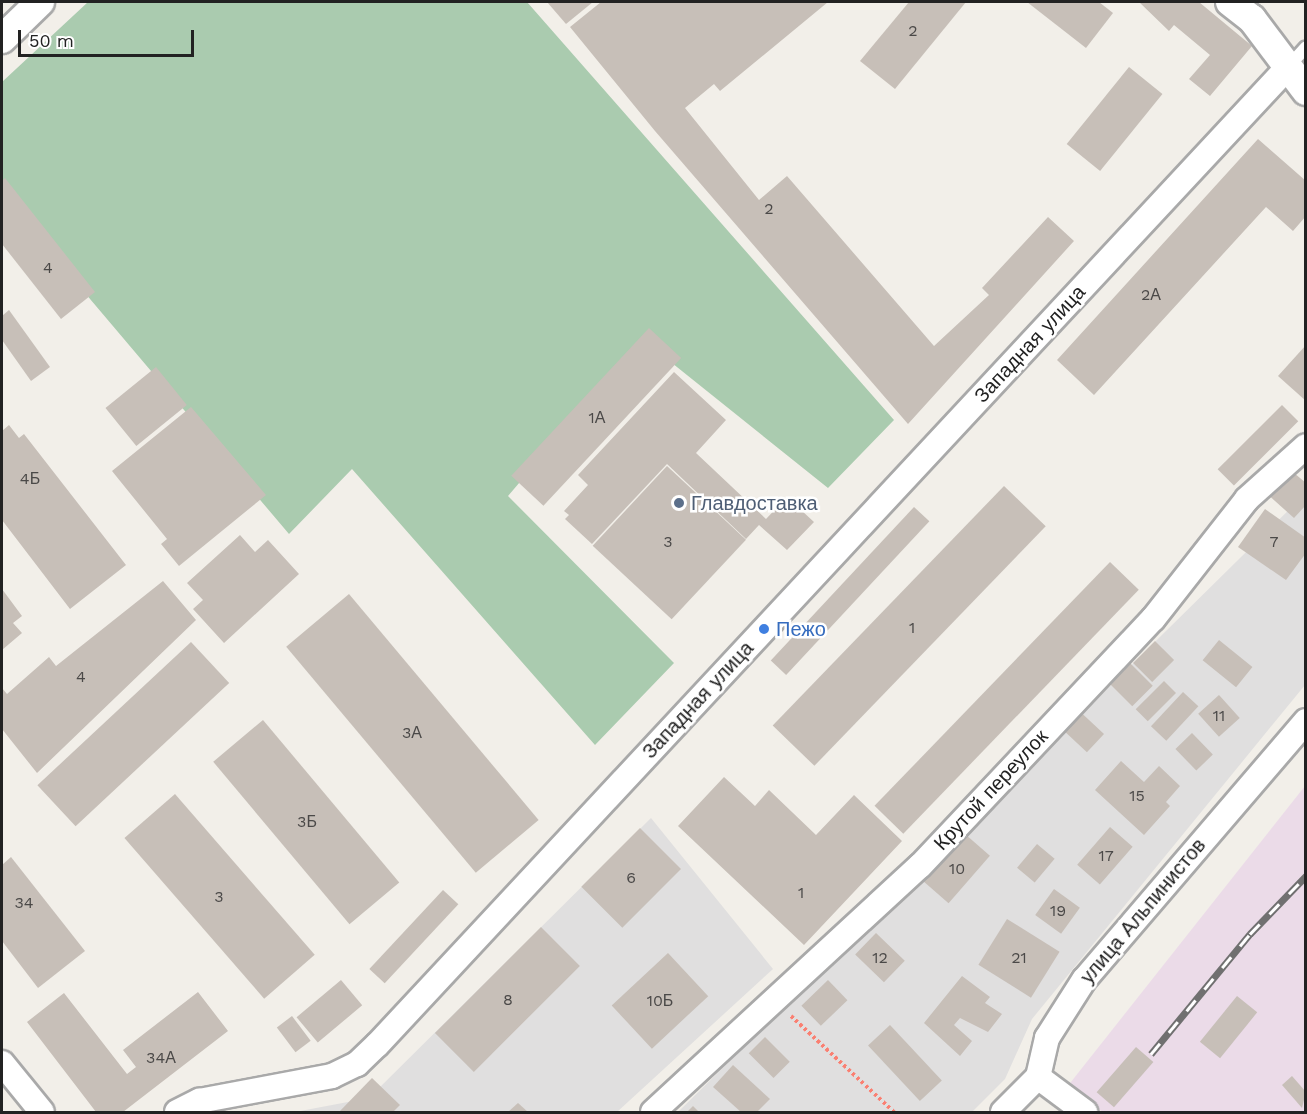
<!DOCTYPE html>
<meta charset="utf-8">
<style>
body{margin:0}
#map{position:relative;width:1307px;height:1114px;overflow:hidden;background:#f2efe9;font-family:"Work Sans",sans-serif}
div>[style]{position:absolute}
[style*='--x']{left:calc(var(--x)*1px);top:calc(var(--y)*1px);width:calc(var(--w)*1px);rotate:calc(var(--a)*1deg)}
.residential>*{inset:0;background:#e0dfdf}
.industrial>*{inset:0;background:#ebdbe8}
.cemetery>*{inset:0;background:#aacbaf}
.building>*{inset:0;background:#c7bfb8;transform-origin:0 0}
.path>*{height:4px;margin-top:-2px;transform-origin:0;background:repeating-linear-gradient(90deg,#fa8072 0 3px,transparent 0 6px)}
.roads{filter:drop-shadow(2px 0 #a9a9a9) drop-shadow(-2px 0 #a9a9a9) drop-shadow(0 2px #a9a9a9) drop-shadow(0 -2px #a9a9a9)}
.service>*{height:12px;margin:-6px;padding:0 6px;transform-origin:6px;border-radius:6px;background:#fff}
.minor>*{height:24px;margin:-12px;padding:0 12px;transform-origin:12px;border-radius:12px;background:#fff}
.tertiary>*{height:28px;margin:-14px;padding:0 14px;transform-origin:14px;border-radius:14px;background:#fff}
.rail>*{height:7px;margin-top:-3.5px;transform-origin:0;background:repeating-linear-gradient(90deg,#fff 0 14px,#707070 0 28px);box-sizing:border-box;border-block:2px solid #707070}
.dots>*{width:16px;height:16px;translate:-50% -50%;box-sizing:border-box;border:3px solid #fff;border-radius:50%}
span{translate:-50% -50%;white-space:nowrap;text-align:center;line-height:1.15;-webkit-text-stroke:5px #fff;paint-order:stroke}
.number-label{font-size:16px;color:#4b4948}
.number-label span{-webkit-text-stroke-width:0}
.street-label{font-size:20px;color:#222}
.service-label{font-size:20px;color:#4e5e75}
.left{translate:0 -50%;text-align:left}
.shop-label{font-size:20px;color:#366cbe}
.frame{position:absolute;inset:0;border:3px solid #222;pointer-events:none}
.scale{position:absolute;left:18px;top:30px;width:176px;height:27px;box-sizing:border-box;border:3px solid #222;border-top:0;padding-left:8px;font-size:18px;line-height:21px;white-space:nowrap;color:#222;-webkit-text-stroke:4px #fff;paint-order:stroke}
</style>
<div id="map">
<div class="residential">
<i style="clip-path:polygon(1305px 494px,1305px 685px,1032px 1019px,1005px 1079px,972px 1112px,678px 1112px)"></i>
<i style="clip-path:polygon(651px 818px,773px 969px,617px 1112px,295px 1112px,369px 1098px)"></i>
</div>
<div class="industrial">
<i style="clip-path:polygon(1305px 786px,1305px 1112px,1103px 1112px,1067px 1087px)"></i>
</div>
<div class="cemetery">
<i style="clip-path:polygon(88px 2px,527px 2px,894px 420px,828px 488px,642px 339px,508px 496px,674px 663px,595px 745px,352px 469px,289px 534px,2px 195px,2px 82px)"></i>
</div>
<div class="building">
<i style="clip-path:polygon(547px 2px,593px 2px,566px 24px)"></i>
<i style="clip-path:polygon(601px 2px,828px 2px,720px 91px,714px 84px,685px 108px,759px 200px,787px 176px,934px 346px,989px 295px,982px 288px,1048px 217px,1074px 241px,908px 424px,655px 131px,570px 27px)"></i>
<i style="clip-path:polygon(909px 2px,966px 2px,895px 89px,860px 61px)"></i>
<i style="clip-path:polygon(1027px 2px,1099px 2px,1113px 13px,1086px 48px)"></i>
<i style="clip-path:polygon(1139px 2px,1199px 2px,1252px 46px,1210px 96px,1189px 79px,1210px 55px,1174px 25px,1169px 31px)"></i>
<i style="left:1129px;top:67px;width:43px;height:99px;rotate:39deg"></i>
<i style="clip-path:polygon(1258px 139px,1306px 181px,1306px 216px,1293px 231px,1266px 207px,1094px 395px,1057px 360px)"></i>
<i style="clip-path:polygon(5px 178px,95px 292px,61px 319px,2px 244px,2px 181px)"></i>
<i style="clip-path:polygon(9px 310px,50px 367px,31px 381px,2px 340px,2px 316px)"></i>
<i style="left:649px;top:328px;width:44px;height:202px;rotate:43deg"></i>
<i style="clip-path:polygon(1306px 345px,1306px 401px,1278px 376px)"></i>
<i style="left:156px;top:367px;width:49px;height:65px;rotate:51deg"></i>
<i style="clip-path:polygon(674px 372px,726px 420px,696px 453px,766px 519px,787px 497px,814px 522px,787px 550px,759px 525px,746px 539px,667px 464px,592px 544px,565px 519px,569px 515px,564px 511px,588px 485px,578px 475px)"></i>
<i style="left:1282px;top:405px;width:23px;height:91px;rotate:45deg"></i>
<i style="clip-path:polygon(191px 407px,266px 495px,179px 566px,161px 544px,167px 539px,112px 471px)"></i>
<i style="clip-path:polygon(9px 425px,19px 438px,24px 434px,126px 565px,70px 609px,2px 520px,2px 431px)"></i>
<i style="left:667px;top:466px;width:108px;height:109px;rotate:43deg"></i>
<i style="clip-path:polygon(1288px 468px,1306px 483px,1306px 505px,1294px 518px,1266px 493px)"></i>
<i style="left:1004px;top:486px;width:58px;height:333px;rotate:44deg"></i>
<i style="left:914px;top:507px;width:21px;height:210px;rotate:43deg"></i>
<i style="clip-path:polygon(1265px 509px,1306px 538px,1306px 553px,1286px 580px,1238px 547px)"></i>
<i style="clip-path:polygon(240px 535px,255px 552px,268px 540px,299px 574px,224px 643px,193px 609px,203px 600px,187px 583px)"></i>
<i style="left:1110px;top:562px;width:40px;height:339px;rotate:44deg"></i>
<i style="clip-path:polygon(163px 581px,196px 620px,37px 773px,2px 729px,2px 688px,7px 694px,49px 657px,56px 666px)"></i>
<i style="clip-path:polygon(2px 589px,22px 616px,13px 623px,22px 633px,2px 650px)"></i>
<i style="left:349px;top:594px;width:295px;height:82px;rotate:50deg"></i>
<i style="left:1219px;top:640px;width:43px;height:26px;rotate:39deg"></i>
<i style="left:1155px;top:641px;width:27px;height:31px;rotate:45deg"></i>
<i style="left:191px;top:642px;width:56px;height:210px;rotate:47deg"></i>
<i style="left:1128px;top:661px;width:35px;height:29px;rotate:45deg"></i>
<i style="left:1164px;top:681px;width:17px;height:40px;rotate:45deg"></i>
<i style="left:1183px;top:692px;width:21px;height:47px;rotate:43deg"></i>
<i style="left:1219px;top:695px;width:31px;height:28px;rotate:48deg"></i>
<i style="left:1074px;top:706px;width:41px;height:25px;rotate:43deg"></i>
<i style="left:263px;top:720px;width:212px;height:65px;rotate:50deg"></i>
<i style="left:1192px;top:733px;width:30px;height:23px;rotate:46deg"></i>
<i style="clip-path:polygon(1121px 761px,1144px 782px,1159px 766px,1180px 786px,1166px 802px,1170px 806px,1144px 835px,1095px 790px)"></i>
<i style="clip-path:polygon(724px 777px,755px 806px,769px 790px,816px 835px,854px 795px,902px 841px,804px 945px,678px 826px)"></i>
<i style="left:175px;top:794px;width:213px;height:67px;rotate:49deg"></i>
<i style="left:1110px;top:827px;width:30px;height:50px;rotate:41deg"></i>
<i style="left:640px;top:828px;width:58px;height:83px;rotate:45deg"></i>
<i style="left:965px;top:834px;width:33px;height:63px;rotate:41deg"></i>
<i style="left:1037px;top:844px;width:23px;height:31px;rotate:40deg"></i>
<i style="clip-path:polygon(11px 857px,85px 951px,38px 988px,2px 941px,2px 865px)"></i>
<i style="left:1054px;top:889px;width:32px;height:32px;rotate:36deg"></i>
<i style="left:443px;top:890px;width:21px;height:108px;rotate:43deg"></i>
<i style="left:1007px;top:919px;width:62px;height:54px;rotate:32deg"></i>
<i style="left:541px;top:927px;width:55px;height:150px;rotate:45deg"></i>
<i style="left:876px;top:933px;width:40px;height:30px;rotate:44deg"></i>
<i style="left:668px;top:953px;width:59px;height:77px;rotate:47deg"></i>
<i style="clip-path:polygon(962px 976px,990px 997px,985px 1003px,1002px 1014px,988px 1032px,960px 1018px,954px 1025px,972px 1041px,960px 1056px,924px 1023px)"></i>
<i style="left:341px;top:980px;width:33px;height:58px;rotate:50deg"></i>
<i style="left:828px;top:980px;width:28px;height:37px;rotate:46deg"></i>
<i style="clip-path:polygon(198px 992px,228px 1031px,123px 1112px,96px 1112px,27px 1022px,64px 993px,127px 1074px,136px 1067px,123px 1050px)"></i>
<i style="left:1237px;top:996px;width:26px;height:59px;rotate:39deg"></i>
<i style="left:292px;top:1016px;width:31px;height:19px;rotate:53deg"></i>
<i style="left:890px;top:1025px;width:76px;height:30px;rotate:47deg"></i>
<i style="left:765px;top:1037px;width:35px;height:23px;rotate:45deg"></i>
<i style="left:1136px;top:1047px;width:23px;height:60px;rotate:41deg"></i>
<i style="clip-path:polygon(733px 1065px,770px 1099px,757px 1112px,741px 1112px,713px 1087px)"></i>
<i style="clip-path:polygon(1292px 1076px,1306px 1092px,1302px 1108px,1282px 1085px)"></i>
<i style="clip-path:polygon(372px 1078px,400px 1105px,393px 1112px,339px 1112px)"></i>
<i style="clip-path:polygon(518px 1103px,528px 1112px,508px 1112px)"></i>
<i style="clip-path:polygon(693px 1106px,699px 1112px,687px 1112px)"></i>
</div>
<div class="path">
<i style="--x:791;--y:1016;--w:141;--a:43"></i>
</div>
<div class="roads">
<div class="service">
<i style="--x:1289;--y:66;--w:25;--a:-48"></i>
</div>
<div class="minor">
<i style="--x:2;--y:1063;--w:63;--a:50.8"></i>
<i style="--x:1038;--y:1077;--w:59;--a:36.7"></i>
<i style="--x:177;--y:1112;--w:25;--a:-27"></i>
<i style="--x:199;--y:1101;--w:135;--a:-10.6"></i>
<i style="--x:332;--y:1076;--w:28;--a:-26"></i>
<i style="--x:357;--y:1064;--w:28;--a:-44"></i>
<i style="--x:377;--y:1045;--w:1338;--a:-47.03"></i>
<i style="--x:653;--y:1112;--w:363;--a:-42.7"></i>
<i style="--x:920;--y:866;--w:340;--a:-46.7"></i>
<i style="--x:1153;--y:619;--w:152;--a:-51.9"></i>
<i style="--x:1247;--y:499;--w:79;--a:-41.9"></i>
<i style="--x:1003;--y:1112;--w:49;--a:-45"></i>
<i style="--x:1038;--y:1077;--w:40;--a:-77"></i>
<i style="--x:1047;--y:1038;--w:69;--a:-57.5"></i>
<i style="--x:1084;--y:980;--w:341;--a:-49.4"></i>
</div>
<div class="tertiary">
<i style="--x:1230;--y:2;--w:28;--a:38"></i>
<i style="--x:1252;--y:19;--w:90;--a:53.1"></i>
<i style="--x:2;--y:39;--w:53;--a:-44.2"></i>
</div>
</div>
<div class="rail">
<i style="--x:1151;--y:1054;--w:156;--a:-50.5"></i>
<i style="--x:1250;--y:934;--w:81;--a:-46"></i>
</div>
<div class="dots">
<i style="left:679px;top:503px;background:#5c6f8a"></i>
<i style="left:764px;top:629px;background:#3f7fe0"></i>
</div>
<div class="number-label">
<span style="left:913px;top:31px">2</span>
<span style="left:769px;top:209px">2</span>
<span style="left:48px;top:268px">4</span>
<span style="left:1151px;top:295px">2А</span>
<span style="left:597px;top:418px">1А</span>
<span style="left:30px;top:479px">4Б</span>
<span style="left:668px;top:542px">3</span>
<span style="left:1274px;top:542px">7</span>
<span style="left:912px;top:628px">1</span>
<span style="left:81px;top:677px">4</span>
<span style="left:1219px;top:716px">11</span>
<span style="left:412px;top:733px">3А</span>
<span style="left:1137px;top:796px">15</span>
<span style="left:307px;top:822px">3Б</span>
<span style="left:1106px;top:856px">17</span>
<span style="left:957px;top:869px">10</span>
<span style="left:631px;top:878px">6</span>
<span style="left:801px;top:893px">1</span>
<span style="left:219px;top:897px">3</span>
<span style="left:24px;top:903px">34</span>
<span style="left:1058px;top:911px">19</span>
<span style="left:880px;top:958px">12</span>
<span style="left:1019px;top:958px">21</span>
<span style="left:508px;top:1000px">8</span>
<span style="left:660px;top:1001px">10Б</span>
<span style="left:161px;top:1058px">34А</span>
</div>
<div class="street-label">
<span style="left:1030px;top:344px;rotate:-47deg">Западная улица</span>
<span style="left:698px;top:700px;rotate:-47deg">Западная улица</span>
<span style="left:991px;top:790px;rotate:-47deg">Крутой переулок</span>
<span style="left:1143px;top:911px;rotate:-50deg">улица Альпинистов</span>
</div>
<div class="service-label">
<span class="left" style="left:691px;top:503px">Главдоставка</span>
</div>
<div class="shop-label">
<span class="left" style="left:776px;top:629px">Пежо</span>
</div>
<div class="frame"></div>
<div class="scale">50 m</div>
</div>
